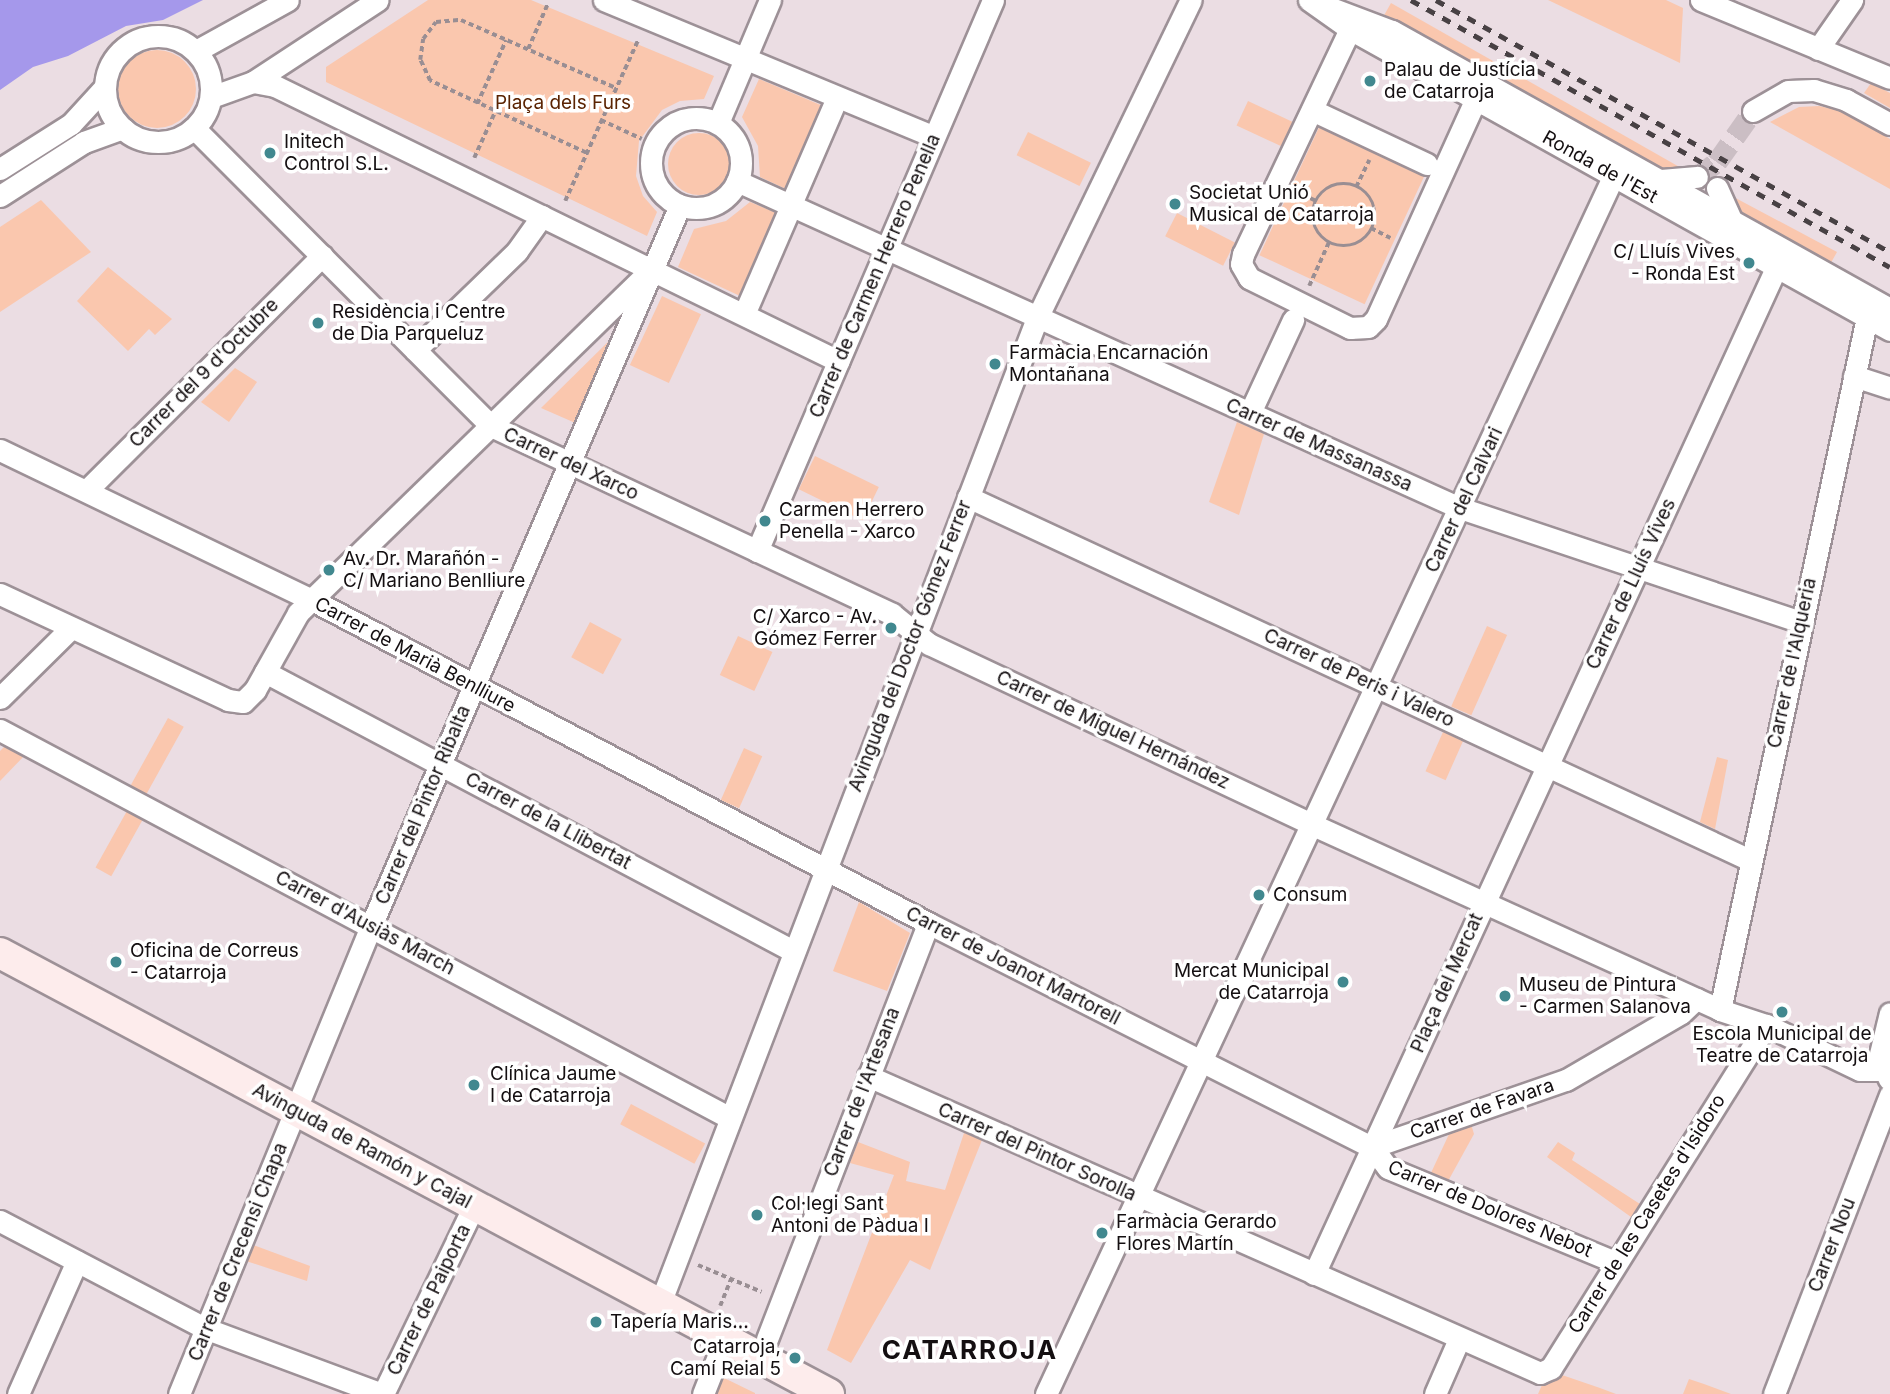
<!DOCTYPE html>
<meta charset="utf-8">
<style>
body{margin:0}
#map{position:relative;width:1890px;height:1394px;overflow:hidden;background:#ebdde3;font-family:Inter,sans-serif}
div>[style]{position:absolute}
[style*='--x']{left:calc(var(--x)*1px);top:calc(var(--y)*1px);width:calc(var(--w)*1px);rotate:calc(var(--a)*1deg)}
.green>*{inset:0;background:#fac7ae;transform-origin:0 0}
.round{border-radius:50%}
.water>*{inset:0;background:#a598eb}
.street-tunnel>*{height:21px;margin-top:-10.5px;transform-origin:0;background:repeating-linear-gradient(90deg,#cbbec4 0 21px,transparent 0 31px)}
.path>*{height:3.5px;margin-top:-1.75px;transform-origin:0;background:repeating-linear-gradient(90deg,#998e93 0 5px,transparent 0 8.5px)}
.path>.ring{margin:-1.75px;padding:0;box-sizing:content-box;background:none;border:3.5px solid #998e93;border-radius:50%}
.roads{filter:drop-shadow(2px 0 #9d9197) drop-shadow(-2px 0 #9d9197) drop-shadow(0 2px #9d9197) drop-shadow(0 -2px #9d9197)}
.street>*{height:21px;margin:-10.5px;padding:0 10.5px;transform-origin:10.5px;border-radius:10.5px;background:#fff}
.street>.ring{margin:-10.5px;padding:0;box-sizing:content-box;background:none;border:21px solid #fff;border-radius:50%}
.secondary>*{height:30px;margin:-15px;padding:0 15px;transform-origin:15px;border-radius:15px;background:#fdecec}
.rail>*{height:5px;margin-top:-2.5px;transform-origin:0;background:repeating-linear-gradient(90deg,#484144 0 9px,transparent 0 18px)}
.dots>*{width:19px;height:19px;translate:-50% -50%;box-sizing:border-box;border:4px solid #fff;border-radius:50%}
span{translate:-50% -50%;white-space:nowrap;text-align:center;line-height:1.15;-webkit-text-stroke:7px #fff;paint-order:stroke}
.poi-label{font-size:19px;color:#140f11}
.left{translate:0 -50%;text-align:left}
.right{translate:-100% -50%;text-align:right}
.park-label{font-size:19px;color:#5a2302}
.street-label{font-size:19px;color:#140f11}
.district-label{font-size:26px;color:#140f11;font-weight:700;letter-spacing:2px}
</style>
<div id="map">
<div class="green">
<i style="clip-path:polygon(428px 0,531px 0,714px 76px,704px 99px,680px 101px,662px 110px,639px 141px,636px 176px,643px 196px,657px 212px,647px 236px,326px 82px,326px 67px)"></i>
<i style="clip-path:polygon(1548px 0,1666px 0,1683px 8px,1680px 63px)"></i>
<i style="clip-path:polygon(1391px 3px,1690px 173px,1662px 175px,1382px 19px)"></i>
<i class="round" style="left:118px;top:50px;width:78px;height:78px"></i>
<i style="clip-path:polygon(759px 79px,823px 106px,786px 189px,760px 177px,758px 146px,742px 117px)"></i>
<i style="clip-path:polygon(1871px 83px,1890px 93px,1890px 108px,1864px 93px)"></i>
<i style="left:1248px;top:101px;width:50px;height:27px;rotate:25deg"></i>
<i style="clip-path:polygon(1819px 106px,1842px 111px,1890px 139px,1890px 189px,1770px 122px,1799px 107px)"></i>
<i style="left:1322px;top:121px;width:116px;height:148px;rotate:25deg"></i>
<i style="left:1028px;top:132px;width:70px;height:26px;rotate:26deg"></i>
<i class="round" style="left:668px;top:133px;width:62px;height:62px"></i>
<i style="clip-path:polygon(1728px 194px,1837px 252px,1828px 268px,1739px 218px)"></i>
<i style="clip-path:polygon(41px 200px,91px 252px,0 312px,0 227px)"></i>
<i style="clip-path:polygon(750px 202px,777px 213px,740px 296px,678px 267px,694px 229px,726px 221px)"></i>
<i style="left:1177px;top:213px;width:65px;height:26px;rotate:27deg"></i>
<i style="clip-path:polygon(108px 267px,172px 319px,155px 335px,149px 329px,128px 351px,77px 301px)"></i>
<i style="left:662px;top:296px;width:43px;height:76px;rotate:25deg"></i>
<i style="clip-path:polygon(619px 331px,580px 425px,541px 408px)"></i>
<i style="clip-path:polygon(235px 368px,257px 382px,229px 422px,201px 402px)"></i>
<i style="clip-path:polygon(1237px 422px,1264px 434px,1239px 515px,1209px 502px)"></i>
<i style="left:815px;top:456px;width:71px;height:37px;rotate:26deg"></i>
<i style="left:590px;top:622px;width:36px;height:40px;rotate:28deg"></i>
<i style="left:1487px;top:626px;width:22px;height:88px;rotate:24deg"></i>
<i style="left:738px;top:636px;width:38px;height:43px;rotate:25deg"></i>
<i style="left:168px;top:718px;width:18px;height:78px;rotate:29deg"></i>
<i style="left:1443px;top:732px;width:22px;height:43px;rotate:24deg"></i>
<i style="clip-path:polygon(7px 744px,26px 754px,0 781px,0 751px)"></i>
<i style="left:744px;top:748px;width:20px;height:57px;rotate:24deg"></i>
<i style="clip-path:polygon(1717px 757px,1728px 760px,1715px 829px,1700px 822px)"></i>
<i style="left:128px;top:809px;width:18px;height:67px;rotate:29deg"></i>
<i style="clip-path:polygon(859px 902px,910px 933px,887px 991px,833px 971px)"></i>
<i style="left:631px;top:1104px;width:84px;height:23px;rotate:28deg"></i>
<i style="clip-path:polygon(1471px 1124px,1474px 1134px,1447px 1183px,1430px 1175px,1450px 1132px)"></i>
<i style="clip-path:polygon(964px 1133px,982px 1140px,930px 1270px,910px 1260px,851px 1363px,827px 1350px,894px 1175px,850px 1163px,858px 1142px,910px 1162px,906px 1181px,945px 1190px)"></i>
<i style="clip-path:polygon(1558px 1142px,1575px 1153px,1572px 1160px,1640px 1204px,1631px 1217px,1547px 1157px)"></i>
<i style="clip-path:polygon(253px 1245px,310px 1266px,307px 1281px,246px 1261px)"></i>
<i style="clip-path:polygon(1562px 1375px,1600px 1388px,1616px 1394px,1538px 1394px,1542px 1385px)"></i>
<i style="clip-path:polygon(720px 1376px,755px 1393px,755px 1394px,713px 1394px)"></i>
<i style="clip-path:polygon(1689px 1379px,1704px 1384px,1731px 1394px,1683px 1394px)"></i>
</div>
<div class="water">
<i style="clip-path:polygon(0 0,203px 0,163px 20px,126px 26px,68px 56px,33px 67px,0 90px)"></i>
</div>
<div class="street-tunnel">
<i style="--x:1697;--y:177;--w:25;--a:-37"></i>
<i style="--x:1717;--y:162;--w:62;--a:-54.8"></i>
</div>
<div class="path">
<i style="--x:528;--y:49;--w:50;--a:-66.5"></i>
<i style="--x:477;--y:104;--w:70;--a:-65.6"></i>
<i style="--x:601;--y:120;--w:45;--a:24.9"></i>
<i style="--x:135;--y:145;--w:44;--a:-1.3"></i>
<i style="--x:586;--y:153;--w:172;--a:-155.2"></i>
<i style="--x:430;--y:81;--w:23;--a:-115"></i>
<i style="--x:420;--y:60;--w:21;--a:-82"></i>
<i style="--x:423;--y:39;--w:21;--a:-53"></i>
<i style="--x:436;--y:22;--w:25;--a:-5"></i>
<i style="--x:461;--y:20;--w:169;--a:23.7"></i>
<i style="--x:474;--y:158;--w:51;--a:-65.5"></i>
<i class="ring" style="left:1313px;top:184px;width:58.5px;height:58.5px"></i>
<i style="--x:1356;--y:187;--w:30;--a:-64"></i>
<i style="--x:1295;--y:191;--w:23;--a:25"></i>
<i style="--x:565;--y:201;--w:177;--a:-65.6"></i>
<i style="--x:1371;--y:228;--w:22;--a:27"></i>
<i style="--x:1309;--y:286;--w:48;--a:-65.6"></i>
<i style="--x:698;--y:1265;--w:69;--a:22.9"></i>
<i style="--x:720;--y:1306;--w:29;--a:-68"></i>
</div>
<div class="roads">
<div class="street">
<i style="--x:604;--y:0;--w:357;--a:22.5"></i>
<i style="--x:1309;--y:0;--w:50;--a:35.3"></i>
<i style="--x:1350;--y:29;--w:618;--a:29.14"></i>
<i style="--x:1701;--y:0;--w:204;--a:22.4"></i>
<i style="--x:1331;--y:8;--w:65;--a:20.7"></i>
<i style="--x:1392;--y:31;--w:570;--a:29.17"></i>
<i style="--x:1350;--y:29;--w:249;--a:115.4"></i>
<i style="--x:1243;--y:254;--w:10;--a:101"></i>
<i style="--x:1241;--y:264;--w:16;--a:60"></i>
<i style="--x:1249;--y:278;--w:113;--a:26.3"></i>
<i style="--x:1350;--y:328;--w:18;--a:-3"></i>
<i style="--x:1368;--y:327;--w:11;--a:-45"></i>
<i style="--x:1376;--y:319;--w:242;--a:-65.6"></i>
<i class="ring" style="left:105px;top:36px;width:85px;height:85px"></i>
<i style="--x:1818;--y:49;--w:60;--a:-55.2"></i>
<i style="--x:196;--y:51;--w:105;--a:-29"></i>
<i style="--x:253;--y:82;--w:22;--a:10"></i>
<i style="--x:275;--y:86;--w:627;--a:26.03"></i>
<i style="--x:211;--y:97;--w:45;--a:-19.7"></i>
<i style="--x:253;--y:82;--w:149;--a:-33.3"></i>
<i style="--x:1312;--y:110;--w:127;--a:25.2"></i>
<i style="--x:1753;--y:111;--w:40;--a:-29.7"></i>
<i style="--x:1788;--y:91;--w:26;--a:-2"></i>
<i style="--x:1814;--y:90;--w:34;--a:17"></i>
<i style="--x:1846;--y:100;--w:50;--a:28.6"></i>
<i class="ring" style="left:651px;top:118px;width:69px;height:69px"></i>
<i style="--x:718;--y:123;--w:134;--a:-67.1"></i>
<i style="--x:194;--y:128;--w:421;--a:45.1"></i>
<i style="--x:491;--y:426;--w:443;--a:25.1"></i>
<i style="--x:892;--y:614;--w:48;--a:39"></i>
<i style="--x:929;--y:644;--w:425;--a:25.2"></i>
<i style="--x:1313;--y:825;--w:447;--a:24.4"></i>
<i style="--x:1720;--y:1010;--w:48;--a:18.1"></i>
<i style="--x:1766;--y:1025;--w:104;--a:25.6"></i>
<i style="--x:1860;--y:1070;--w:21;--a:0"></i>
<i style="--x:0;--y:169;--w:84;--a:-32.4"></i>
<i style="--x:71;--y:124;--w:50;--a:-47.4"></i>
<i style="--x:1661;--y:180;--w:36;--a:-5"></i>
<i style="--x:737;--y:181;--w:794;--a:24.34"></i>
<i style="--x:1460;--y:508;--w:359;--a:18.5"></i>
<i style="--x:1717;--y:188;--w:36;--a:66"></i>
<i style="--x:0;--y:196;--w:100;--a:-32.7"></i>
<i style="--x:84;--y:142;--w:41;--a:-19.7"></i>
<i style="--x:794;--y:197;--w:98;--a:-66.6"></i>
<i style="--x:748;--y:305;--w:98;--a:-66.6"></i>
<i style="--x:415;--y:350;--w:142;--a:-44.1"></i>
<i style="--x:517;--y:251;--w:43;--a:-54.5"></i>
<i style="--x:1854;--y:376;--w:38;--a:18"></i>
<i style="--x:1254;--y:404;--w:93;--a:-65.1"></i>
<i style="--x:0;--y:450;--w:346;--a:25.7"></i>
<i style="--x:312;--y:600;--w:696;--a:27.67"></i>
<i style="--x:928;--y:923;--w:497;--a:26.8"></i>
<i style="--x:87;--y:490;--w:332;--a:-44.9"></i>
<i style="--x:968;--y:497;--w:862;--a:24.9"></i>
<i style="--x:757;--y:551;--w:599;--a:-66.81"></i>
<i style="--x:0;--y:594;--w:251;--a:24.9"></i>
<i style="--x:228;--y:700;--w:15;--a:8"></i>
<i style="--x:243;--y:702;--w:17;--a:-45"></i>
<i style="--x:255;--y:690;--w:88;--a:-60.8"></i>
<i style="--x:298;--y:613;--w:484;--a:-44.2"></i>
<i style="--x:265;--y:672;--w:597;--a:27.85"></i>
<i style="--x:0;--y:698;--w:100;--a:-44.6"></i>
<i style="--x:0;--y:730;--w:827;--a:27.99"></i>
<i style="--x:1720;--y:1010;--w:708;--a:-78.02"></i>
<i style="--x:868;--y:1076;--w:735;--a:23.84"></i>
<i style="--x:1540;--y:1373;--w:12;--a:-24"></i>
<i style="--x:1551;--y:1368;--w:405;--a:-57.9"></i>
<i style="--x:1889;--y:1079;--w:23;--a:-115"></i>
<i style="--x:1879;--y:1058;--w:46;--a:-76.3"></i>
<i style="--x:1372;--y:1147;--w:205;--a:-19.1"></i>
<i style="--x:1566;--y:1080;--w:133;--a:-30.2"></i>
<i style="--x:1681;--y:1013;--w:21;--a:-43"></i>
<i style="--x:1372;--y:1147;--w:26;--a:53"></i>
<i style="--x:1388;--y:1168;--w:246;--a:22.5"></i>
<i style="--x:0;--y:1221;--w:233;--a:27.6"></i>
<i style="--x:207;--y:1329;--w:187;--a:20.4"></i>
<i style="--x:1314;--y:1274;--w:1109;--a:-65.33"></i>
<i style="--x:659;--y:1306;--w:1058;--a:-69.06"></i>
<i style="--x:1037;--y:318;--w:353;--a:-64.2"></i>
<i style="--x:767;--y:1339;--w:446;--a:-68.8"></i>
<i style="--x:18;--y:1394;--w:145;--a:-66.1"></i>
<i style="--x:179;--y:1394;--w:506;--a:-67.69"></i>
<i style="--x:371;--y:926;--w:784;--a:-66.8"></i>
<i style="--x:383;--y:1394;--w:209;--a:-64.2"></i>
<i style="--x:703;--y:1394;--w:57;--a:-68.4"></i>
<i style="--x:1046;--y:1394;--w:1345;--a:-65.02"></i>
<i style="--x:1435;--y:1394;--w:60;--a:-66.4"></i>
<i style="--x:1774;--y:1394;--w:321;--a:-68.8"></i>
</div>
<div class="secondary">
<i style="--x:0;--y:953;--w:939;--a:28.01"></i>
</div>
</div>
<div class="rail">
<i style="--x:1411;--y:0;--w:548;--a:29.14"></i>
<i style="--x:1436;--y:0;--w:519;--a:29.03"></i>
</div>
<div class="dots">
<i style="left:1370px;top:81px;background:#41888f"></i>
<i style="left:270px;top:153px;background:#41888f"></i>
<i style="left:1175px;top:204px;background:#41888f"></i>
<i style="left:1749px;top:263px;background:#41888f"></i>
<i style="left:318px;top:323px;background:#41888f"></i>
<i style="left:995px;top:364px;background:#41888f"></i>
<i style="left:765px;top:521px;background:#41888f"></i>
<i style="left:329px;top:570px;background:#41888f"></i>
<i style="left:891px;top:628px;background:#41888f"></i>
<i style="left:1259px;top:895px;background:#41888f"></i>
<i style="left:116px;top:962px;background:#41888f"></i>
<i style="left:1343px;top:982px;background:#41888f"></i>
<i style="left:1505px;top:996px;background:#41888f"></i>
<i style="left:1782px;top:1012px;background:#41888f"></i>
<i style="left:474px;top:1085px;background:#41888f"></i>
<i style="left:757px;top:1215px;background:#41888f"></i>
<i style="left:1102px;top:1233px;background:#41888f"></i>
<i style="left:596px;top:1322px;background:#41888f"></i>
<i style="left:795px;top:1358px;background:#41888f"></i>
</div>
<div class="poi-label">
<span class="left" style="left:1384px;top:81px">Palau de Justícia<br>de Catarroja</span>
<span class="left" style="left:284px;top:153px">Initech<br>Control S.L.</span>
<span class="left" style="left:1189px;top:204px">Societat Unió<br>Musical de Catarroja</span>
<span class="right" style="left:1735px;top:263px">C/ Lluís Vives<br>- Ronda Est</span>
<span class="left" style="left:332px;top:323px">Residència i Centre<br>de Dia Parqueluz</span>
<span class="left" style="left:1009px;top:364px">Farmàcia Encarnación<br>Montañana</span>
<span class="left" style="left:779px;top:521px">Carmen Herrero<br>Penella - Xarco</span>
<span class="left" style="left:343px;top:570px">Av. Dr. Marañón -<br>C/ Mariano Benlliure</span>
<span class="right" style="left:877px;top:628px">C/ Xarco - Av.<br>Gómez Ferrer</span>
<span class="left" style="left:1273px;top:895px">Consum</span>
<span class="left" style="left:130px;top:962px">Oficina de Correus<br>- Catarroja</span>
<span class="right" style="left:1329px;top:982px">Mercat Municipal<br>de Catarroja</span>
<span class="left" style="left:1519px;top:996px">Museu de Pintura<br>- Carmen Salanova</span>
<span style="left:1782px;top:1045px">Escola Municipal de<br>Teatre de Catarroja</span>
<span class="left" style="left:490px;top:1085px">Clínica Jaume<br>I de Catarroja</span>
<span class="left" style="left:771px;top:1215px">Col·legi Sant<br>Antoni de Pàdua I</span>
<span class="left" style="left:1116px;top:1233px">Farmàcia Gerardo<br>Flores Martín</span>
<span class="left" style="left:610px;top:1322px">Tapería Maris...</span>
<span class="right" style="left:781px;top:1358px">Catarroja,<br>Camí Reial 5</span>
</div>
<div class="park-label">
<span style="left:563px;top:103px">Plaça dels Furs</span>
</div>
<div class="street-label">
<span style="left:1600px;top:167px;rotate:29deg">Ronda de l'Est</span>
<span style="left:875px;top:276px;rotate:-67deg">Carrer de Carmen Herrero Penella</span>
<span style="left:204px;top:373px;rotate:-45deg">Carrer del 9 d'Octubre</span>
<span style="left:1319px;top:445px;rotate:24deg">Carrer de Massanassa</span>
<span style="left:571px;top:464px;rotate:25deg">Carrer del Xarco</span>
<span style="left:1464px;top:500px;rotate:-65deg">Carrer del Calvari</span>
<span style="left:1631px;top:584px;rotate:-65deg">Carrer de Lluís Vives</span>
<span style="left:910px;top:646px;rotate:-69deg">Avinguda del Doctor Gómez Ferrer</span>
<span style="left:415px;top:655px;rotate:28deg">Carrer de Marià Benlliure</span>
<span style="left:1792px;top:663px;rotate:-78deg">Carrer de l'Alqueria</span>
<span style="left:1359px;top:678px;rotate:25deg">Carrer de Peris i Valero</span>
<span style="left:1113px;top:730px;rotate:25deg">Carrer de Miguel Hernández</span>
<span style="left:423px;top:805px;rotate:-67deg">Carrer del Pintor Ribalta</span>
<span style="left:548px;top:821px;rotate:28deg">Carrer de la Llibertat</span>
<span style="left:365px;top:923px;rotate:28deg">Carrer d'Ausiàs March</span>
<span style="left:1013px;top:966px;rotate:27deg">Carrer de Joanot Martorell</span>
<span style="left:1447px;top:983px;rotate:-66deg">Plaça del Mercat</span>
<span style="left:862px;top:1092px;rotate:-69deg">Carrer de l'Artesana</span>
<span style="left:1482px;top:1109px;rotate:-19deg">Carrer de Favara</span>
<span style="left:362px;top:1146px;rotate:28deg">Avinguda de Ramón y Cajal</span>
<span style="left:1037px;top:1152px;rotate:24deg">Carrer del Pintor Sorolla</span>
<span style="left:1490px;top:1209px;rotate:23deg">Carrer de Dolores Nebot</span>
<span style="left:1647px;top:1214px;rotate:-58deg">Carrer de les Casetes d'Isidoro</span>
<span style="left:1832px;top:1245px;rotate:-69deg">Carrer Nou</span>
<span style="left:238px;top:1252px;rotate:-68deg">Carrer de Crecensi Chapa</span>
<span style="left:429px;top:1300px;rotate:-64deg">Carrer de Paiporta</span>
</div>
<div class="district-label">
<span style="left:970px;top:1350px">CATARROJA</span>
</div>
</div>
